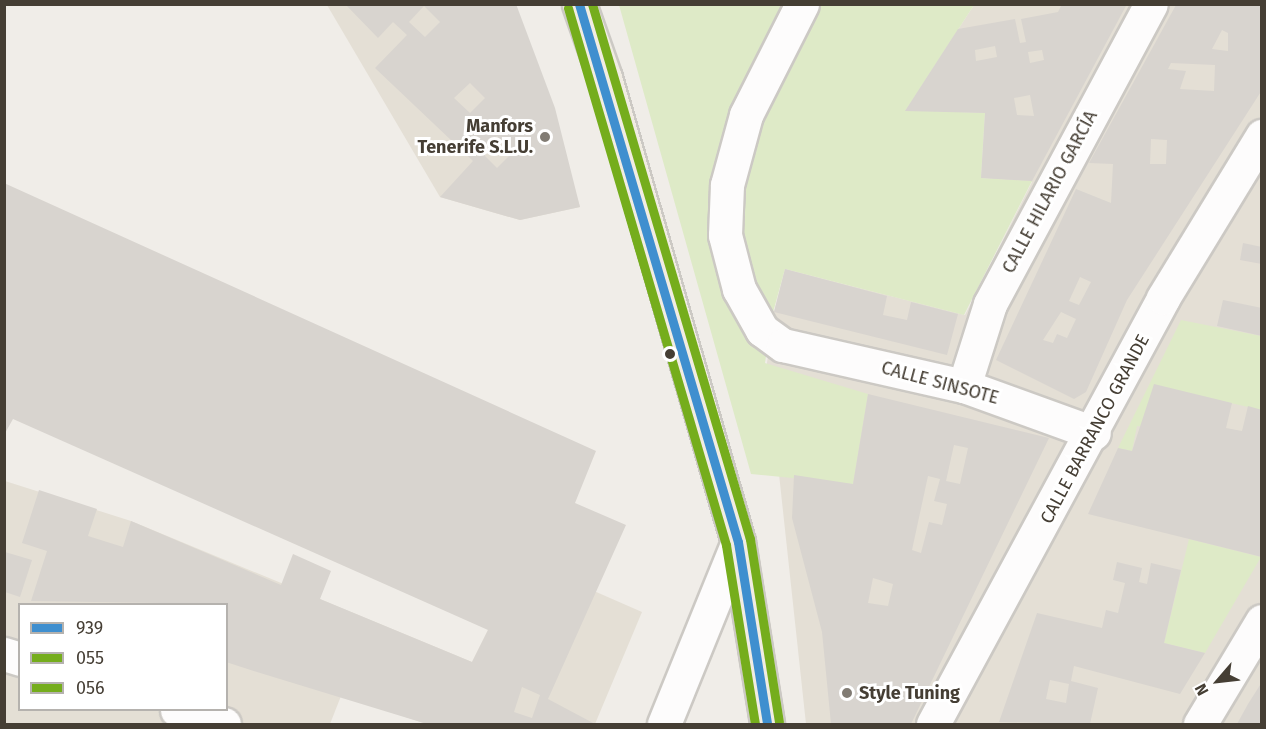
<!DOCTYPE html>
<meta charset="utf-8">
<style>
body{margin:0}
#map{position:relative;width:1266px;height:729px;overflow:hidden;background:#f0ede8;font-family:"Fira Sans",sans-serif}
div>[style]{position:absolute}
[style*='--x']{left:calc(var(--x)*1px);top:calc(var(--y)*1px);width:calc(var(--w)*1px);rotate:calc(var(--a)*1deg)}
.residential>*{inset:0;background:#e4dfd5}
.green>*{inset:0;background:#deeac7}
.building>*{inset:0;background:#d8d4cf}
.roads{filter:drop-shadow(2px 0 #ccc9c4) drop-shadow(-2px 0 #ccc9c4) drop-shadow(0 2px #ccc9c4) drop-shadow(0 -2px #ccc9c4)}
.minor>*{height:33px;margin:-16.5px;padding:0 16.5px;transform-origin:16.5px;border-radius:16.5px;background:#fdfcfc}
.major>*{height:33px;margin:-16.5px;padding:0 16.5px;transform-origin:16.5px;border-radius:16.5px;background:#f1ece2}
.bus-1>*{height:9px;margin:-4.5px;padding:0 4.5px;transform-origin:4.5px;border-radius:4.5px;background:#3f8fcf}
.bus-2>*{height:9px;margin:-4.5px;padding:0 4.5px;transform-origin:4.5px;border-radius:4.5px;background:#75ad1c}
.bus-3>*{height:9px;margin:-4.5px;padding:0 4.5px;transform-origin:4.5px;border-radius:4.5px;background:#75ad1c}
.dots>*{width:16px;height:16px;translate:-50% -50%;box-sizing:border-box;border:3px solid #fff;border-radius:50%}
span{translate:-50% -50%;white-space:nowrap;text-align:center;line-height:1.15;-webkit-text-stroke:6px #fff;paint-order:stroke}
.poi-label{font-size:18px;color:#453e34;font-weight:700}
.right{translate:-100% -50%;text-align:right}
.left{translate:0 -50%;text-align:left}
.street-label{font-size:18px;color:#453e34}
.frame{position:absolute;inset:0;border:6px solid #453e34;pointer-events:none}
.legend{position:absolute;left:18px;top:603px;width:210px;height:108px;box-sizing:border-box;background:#fff;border:2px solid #b5b2ae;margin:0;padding:8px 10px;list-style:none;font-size:18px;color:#453e34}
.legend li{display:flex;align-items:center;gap:12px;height:30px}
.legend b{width:30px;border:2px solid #b5b2ae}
.north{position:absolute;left:1188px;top:651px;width:60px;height:60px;-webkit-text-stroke:4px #fff;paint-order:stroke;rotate:242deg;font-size:16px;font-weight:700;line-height:24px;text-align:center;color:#453e34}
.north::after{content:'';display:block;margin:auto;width:21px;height:27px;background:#453e34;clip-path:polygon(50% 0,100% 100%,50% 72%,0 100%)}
</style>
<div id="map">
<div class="residential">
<i style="clip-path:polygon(327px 5px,516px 5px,580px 207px,520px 220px,440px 197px)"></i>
<i style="clip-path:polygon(974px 5px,1261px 5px,1261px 724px,806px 724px,767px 363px,774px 312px,785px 269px,965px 315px,1032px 182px,981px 178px,985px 113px,905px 111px)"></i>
<i style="clip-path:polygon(evenodd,5px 481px,131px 521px,472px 662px,488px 630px,578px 584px,642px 612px,595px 724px,427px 724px,341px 696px,330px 724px,5px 724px,5px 481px,20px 604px,226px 604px,226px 710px,20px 710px,20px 604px)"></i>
</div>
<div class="green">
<i style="clip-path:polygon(619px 5px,974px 5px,906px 110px,985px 113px,981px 178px,1032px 181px,964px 315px,785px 269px,772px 316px,765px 363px,868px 394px,853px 484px,751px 474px)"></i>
<i style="clip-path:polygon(1181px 320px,1261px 336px,1261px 410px,1179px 391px,1144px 427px,1137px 426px,1132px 451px,1118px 448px)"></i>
<i style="clip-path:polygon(1189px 539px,1261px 557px,1205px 653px,1164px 643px)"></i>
</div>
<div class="building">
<i style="clip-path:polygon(evenodd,345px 4px,516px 4px,555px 108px,580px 207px,520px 220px,440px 197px,473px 161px,375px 68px,407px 35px,393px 22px,378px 38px,345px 4px,424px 6px,440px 22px,425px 37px,409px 22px,424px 6px,345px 4px,470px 83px,485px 98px,470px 113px,454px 98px,470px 83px,345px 4px,497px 136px,512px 153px,497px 168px,482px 153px,497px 136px)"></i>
<i style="clip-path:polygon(evenodd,1062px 4px,1127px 4px,1032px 181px,981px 178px,985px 113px,905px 111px,958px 29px,1015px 19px,1020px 43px,1026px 42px,1021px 19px,1058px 12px,1062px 4px,995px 46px,997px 57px,976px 61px,975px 50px,995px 46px,1062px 4px,1042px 50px,1044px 60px,1030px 63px,1028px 52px,1042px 50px,1062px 4px,1030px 95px,1034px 116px,1017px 115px,1014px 98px,1030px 95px)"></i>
<i style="clip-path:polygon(evenodd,1176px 5px,1262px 5px,1262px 90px,1127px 300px,1086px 392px,1074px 399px,996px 360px,1076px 189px,1111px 203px,1113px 164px,1089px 163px,1176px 5px,1222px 30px,1228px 33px,1228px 51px,1212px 49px,1222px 30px,1176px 5px,1171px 63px,1215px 65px,1214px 91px,1180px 89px,1186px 71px,1168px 69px,1171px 63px,1176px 5px,1151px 139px,1167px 140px,1166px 164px,1150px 164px,1151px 139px,1176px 5px,1080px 277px,1091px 282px,1079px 305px,1069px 301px,1080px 277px,1176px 5px,1061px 312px,1076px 319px,1067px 338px,1057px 334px,1053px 343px,1043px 340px,1061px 312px)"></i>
<i style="clip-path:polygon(evenodd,4px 183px,596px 451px,575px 503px,626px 525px,548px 699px,595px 724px,427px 724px,257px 672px,226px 662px,226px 604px,31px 601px,47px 551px,22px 543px,39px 490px,97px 509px,88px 536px,123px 547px,131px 521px,281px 585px,293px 554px,331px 571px,320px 599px,472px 662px,488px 630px,13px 419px,4px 435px,4px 183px,522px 687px,540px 695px,532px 718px,514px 712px,522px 687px)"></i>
<i style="clip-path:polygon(1243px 243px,1262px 247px,1262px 264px,1240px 260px)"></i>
<i style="clip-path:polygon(785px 269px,887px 296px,883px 315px,907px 320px,911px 302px,958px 314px,947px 355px,774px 312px)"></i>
<i style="clip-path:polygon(1223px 300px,1262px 308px,1262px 336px,1217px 326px)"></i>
<i style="clip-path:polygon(1154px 384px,1232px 403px,1226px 428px,1242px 431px,1248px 406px,1262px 410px,1262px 557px,1088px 514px,1118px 448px,1132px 451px)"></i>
<i style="clip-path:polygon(evenodd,868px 394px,1049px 438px,911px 724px,831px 724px,822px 632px,792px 518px,794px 475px,853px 484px,868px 394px,954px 445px,968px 448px,960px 484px,946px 481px,954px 445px,868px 394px,928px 476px,940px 479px,934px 501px,947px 504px,942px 525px,929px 522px,921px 553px,912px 550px,928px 476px,868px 394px,873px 578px,893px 584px,888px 606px,868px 603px,873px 578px)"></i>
<i style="clip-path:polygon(5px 552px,32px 560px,20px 597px,5px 592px)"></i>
<i style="clip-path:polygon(evenodd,1117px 562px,1142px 568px,1139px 582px,1147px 584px,1151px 563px,1181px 570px,1164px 643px,1205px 653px,1180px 694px,1074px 666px,1071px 681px,1098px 688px,1090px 724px,999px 722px,1037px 613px,1102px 628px,1106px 610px,1118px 613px,1125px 583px,1113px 580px,1117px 562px,1050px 680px,1069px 684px,1066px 703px,1046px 699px,1050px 680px)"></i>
<i style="clip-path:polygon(1262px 682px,1262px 724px,1237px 724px,1248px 704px)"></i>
</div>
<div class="roads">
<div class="minor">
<i style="--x:802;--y:4;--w:124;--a:116.8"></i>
<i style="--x:746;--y:115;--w:73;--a:105.2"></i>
<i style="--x:727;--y:185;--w:50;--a:92.3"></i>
<i style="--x:725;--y:235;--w:56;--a:75.5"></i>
<i style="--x:739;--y:289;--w:47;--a:60.7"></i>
<i style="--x:762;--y:330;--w:26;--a:36"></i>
<i style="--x:783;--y:345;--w:186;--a:12.8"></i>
<i style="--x:964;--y:386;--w:138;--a:19.9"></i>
<i style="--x:964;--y:386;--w:86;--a:-72.4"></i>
<i style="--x:990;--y:304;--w:340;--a:-61.8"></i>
<i style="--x:4;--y:654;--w:17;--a:17"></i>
<i style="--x:177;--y:710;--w:49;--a:16.6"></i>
<i style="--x:664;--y:724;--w:196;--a:-67.9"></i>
<i style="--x:933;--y:724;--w:484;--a:-61.6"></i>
<i style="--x:1163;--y:298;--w:190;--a:-58.6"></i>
<i style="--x:1200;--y:724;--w:120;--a:-59"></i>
</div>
<div class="major">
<i style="--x:579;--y:4;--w:78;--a:70.6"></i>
<i style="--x:605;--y:78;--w:483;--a:74"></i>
<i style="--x:738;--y:542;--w:184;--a:80.9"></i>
</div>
</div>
<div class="bus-1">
<i style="--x:579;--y:4;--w:561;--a:73.54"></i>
<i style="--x:738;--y:542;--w:184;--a:80.9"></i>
</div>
<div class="bus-2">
<i style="--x:568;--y:8;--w:560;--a:73.6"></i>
<i style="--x:726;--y:545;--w:181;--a:80.8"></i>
</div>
<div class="bus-3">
<i style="--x:592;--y:4;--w:558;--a:73.55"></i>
<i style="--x:750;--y:539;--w:185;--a:81"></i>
</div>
<div class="dots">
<i style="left:545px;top:137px;background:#817b73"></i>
<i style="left:670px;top:354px;background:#453e34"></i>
<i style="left:847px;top:693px;background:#817b73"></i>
</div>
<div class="poi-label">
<span class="right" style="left:533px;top:137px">Manfors<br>Tenerife S.L.U.</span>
<span class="left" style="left:859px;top:693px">Style Tuning</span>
</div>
<div class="street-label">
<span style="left:1050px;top:192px;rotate:-62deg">CALLE HILARIO GARCÍA</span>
<span style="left:940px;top:383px;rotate:15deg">CALLE SINSOTE</span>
<span style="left:1095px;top:429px;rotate:-62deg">CALLE BARRANCO GRANDE</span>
</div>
<div class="frame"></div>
<ul class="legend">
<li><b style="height:8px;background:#3f8fcf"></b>939</li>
<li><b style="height:8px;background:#75ad1c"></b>055</li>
<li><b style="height:8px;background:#75ad1c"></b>056</li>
</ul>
<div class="north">N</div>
</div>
